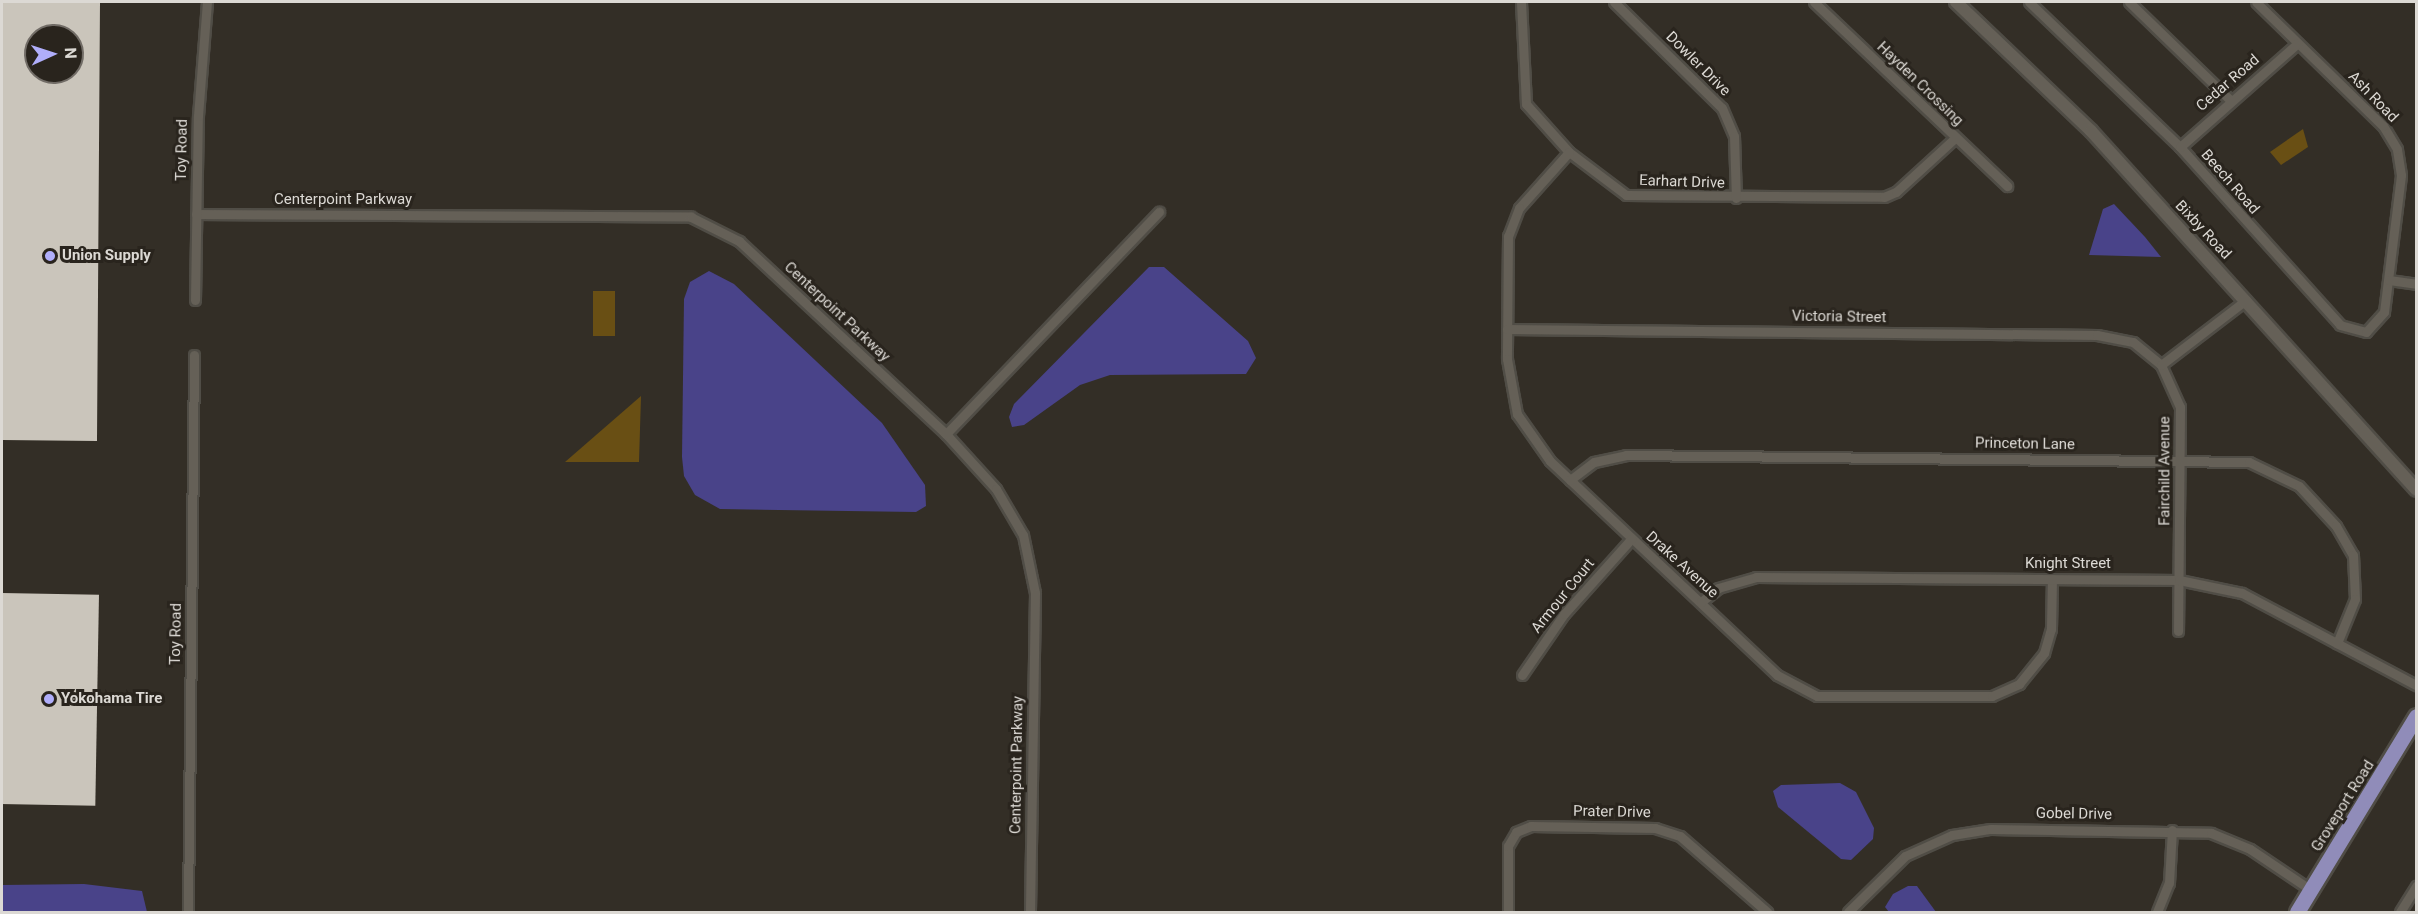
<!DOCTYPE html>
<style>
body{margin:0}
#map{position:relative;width:2418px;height:914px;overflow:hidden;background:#332e26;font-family:Roboto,sans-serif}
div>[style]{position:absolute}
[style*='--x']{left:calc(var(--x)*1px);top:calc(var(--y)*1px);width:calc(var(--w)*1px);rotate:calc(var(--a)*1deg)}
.green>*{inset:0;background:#694f14;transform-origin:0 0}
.water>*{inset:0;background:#494389}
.building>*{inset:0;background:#cac5bb;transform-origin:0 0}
.roads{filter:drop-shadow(2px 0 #504d46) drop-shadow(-2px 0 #504d46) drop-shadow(0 2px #504d46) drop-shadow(0 -2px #504d46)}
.minor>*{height:9px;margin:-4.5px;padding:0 4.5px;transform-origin:4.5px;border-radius:4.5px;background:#656057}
.tertiary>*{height:12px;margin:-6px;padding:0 6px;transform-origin:6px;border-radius:6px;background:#656057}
.primary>*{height:15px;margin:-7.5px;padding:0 7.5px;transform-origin:7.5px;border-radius:7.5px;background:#908cb9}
.dots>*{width:16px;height:16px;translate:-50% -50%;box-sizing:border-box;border:3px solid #29241d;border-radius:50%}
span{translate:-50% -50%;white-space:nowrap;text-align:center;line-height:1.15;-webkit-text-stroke:6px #29241d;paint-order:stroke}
.street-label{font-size:15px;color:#dcd9d4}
.poi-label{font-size:15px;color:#dcd9d4;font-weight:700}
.left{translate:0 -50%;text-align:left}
.frame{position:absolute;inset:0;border:3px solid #dcd9d4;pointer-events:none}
.north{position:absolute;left:24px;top:24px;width:60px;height:60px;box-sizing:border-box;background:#29241d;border:2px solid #716c66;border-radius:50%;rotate:87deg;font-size:16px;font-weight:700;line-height:24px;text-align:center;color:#dcd9d4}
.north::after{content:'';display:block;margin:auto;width:21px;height:27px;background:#b0aefa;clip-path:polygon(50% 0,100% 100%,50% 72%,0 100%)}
</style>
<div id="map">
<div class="green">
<i style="clip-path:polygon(2303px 129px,2308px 147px,2281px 165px,2270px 152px)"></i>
<i style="left:593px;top:291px;width:22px;height:45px"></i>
<i style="clip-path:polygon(641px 396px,639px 462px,565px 462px)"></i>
</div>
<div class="water">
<i style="clip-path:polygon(2114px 204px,2145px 237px,2161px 257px,2089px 255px,2103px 209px)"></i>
<i style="clip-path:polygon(1149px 267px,1164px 267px,1248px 341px,1256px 358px,1246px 374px,1110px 375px,1080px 385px,1024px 425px,1012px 427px,1009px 417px,1014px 404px)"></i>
<i style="clip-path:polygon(709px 271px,734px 284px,882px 423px,925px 485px,926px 506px,916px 512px,720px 509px,695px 495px,684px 476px,682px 457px,684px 299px,690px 282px)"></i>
<i style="clip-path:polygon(1840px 783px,1856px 792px,1874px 828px,1873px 839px,1851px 860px,1841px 859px,1778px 807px,1773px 791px,1781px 785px)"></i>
<i style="clip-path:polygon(84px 884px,142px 891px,147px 912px,2px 912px,2px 885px)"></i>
<i style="clip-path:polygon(1908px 886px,1917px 886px,1936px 912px,1889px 912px,1885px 907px,1893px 894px)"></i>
</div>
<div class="building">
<i style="clip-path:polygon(evenodd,2px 2px,100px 2px,97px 441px,2px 440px,2px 2px,36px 36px,72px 36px,72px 72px,36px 72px,36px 36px)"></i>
<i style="left:2px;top:593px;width:97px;height:211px;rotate:1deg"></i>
</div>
<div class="roads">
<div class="minor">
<i style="--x:1521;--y:2;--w:102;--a:87.2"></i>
<i style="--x:1526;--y:104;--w:64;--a:48.1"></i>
<i style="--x:1569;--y:152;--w:71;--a:37"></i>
<i style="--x:1626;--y:195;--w:258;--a:0.4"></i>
<i style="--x:1884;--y:197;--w:13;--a:-23"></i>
<i style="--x:1896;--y:192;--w:80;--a:-42.5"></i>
<i style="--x:1614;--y:2;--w:151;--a:44.5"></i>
<i style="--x:1722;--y:108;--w:30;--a:67"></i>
<i style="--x:1734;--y:136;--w:62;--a:88.2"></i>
<i style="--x:1814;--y:2;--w:267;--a:43.6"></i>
<i style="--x:2029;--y:2;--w:209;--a:43.8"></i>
<i style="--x:2180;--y:147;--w:239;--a:48"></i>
<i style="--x:2340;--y:325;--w:27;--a:15"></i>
<i style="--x:2366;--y:332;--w:27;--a:-48"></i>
<i style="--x:2384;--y:312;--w:138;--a:-82.9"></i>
<i style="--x:2401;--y:175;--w:26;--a:-99"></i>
<i style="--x:2397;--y:149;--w:27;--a:-121"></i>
<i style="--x:2383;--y:126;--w:177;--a:-135.7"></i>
<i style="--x:2129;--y:2;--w:139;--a:44.1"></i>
<i style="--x:2180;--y:147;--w:157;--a:-41.4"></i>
<i style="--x:1569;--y:152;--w:75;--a:131.8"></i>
<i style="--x:1519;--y:208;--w:30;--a:111"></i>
<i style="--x:1508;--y:236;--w:123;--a:90.5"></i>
<i style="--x:1507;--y:359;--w:56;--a:79.7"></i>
<i style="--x:1517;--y:414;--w:57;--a:54.9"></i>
<i style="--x:1550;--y:461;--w:312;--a:43.3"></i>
<i style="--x:1777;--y:675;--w:45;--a:27.7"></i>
<i style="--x:1817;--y:696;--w:175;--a:0"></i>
<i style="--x:1992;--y:696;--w:30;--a:-24"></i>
<i style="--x:2019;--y:684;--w:40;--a:-51"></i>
<i style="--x:2044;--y:653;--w:25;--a:-74"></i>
<i style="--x:2051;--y:629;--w:50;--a:-88.9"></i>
<i style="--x:196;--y:214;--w:495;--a:0.3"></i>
<i style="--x:691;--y:217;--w:54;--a:26.6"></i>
<i style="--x:739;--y:241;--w:283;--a:43"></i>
<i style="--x:946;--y:434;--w:74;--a:47.7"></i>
<i style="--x:996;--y:489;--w:53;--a:59.6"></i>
<i style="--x:1023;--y:535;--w:59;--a:78.3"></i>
<i style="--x:1035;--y:593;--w:319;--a:90.9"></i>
<i style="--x:2389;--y:280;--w:27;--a:8"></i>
<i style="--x:195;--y:300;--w:184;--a:-89.1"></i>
<i style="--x:198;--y:116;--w:114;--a:-85.5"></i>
<i style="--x:1507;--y:329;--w:590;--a:0.58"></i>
<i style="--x:2097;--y:335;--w:37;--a:11"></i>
<i style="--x:2133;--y:342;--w:36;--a:39"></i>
<i style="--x:2161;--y:365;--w:46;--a:65.7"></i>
<i style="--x:2180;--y:407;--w:224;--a:90.5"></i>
<i style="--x:2161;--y:365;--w:107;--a:-37.4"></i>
<i style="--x:946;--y:434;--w:308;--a:-46.2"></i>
<i style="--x:1570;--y:480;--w:30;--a:-37"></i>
<i style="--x:1594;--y:462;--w:33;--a:-12"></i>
<i style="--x:1626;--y:455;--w:623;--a:0.64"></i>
<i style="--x:2249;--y:462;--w:55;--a:25.6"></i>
<i style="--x:2299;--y:486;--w:54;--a:47.2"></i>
<i style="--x:2336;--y:526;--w:34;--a:60"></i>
<i style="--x:2353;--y:555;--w:44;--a:87.4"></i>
<i style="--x:2355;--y:599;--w:48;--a:112.2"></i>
<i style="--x:1701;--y:602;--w:22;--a:-39"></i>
<i style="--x:1718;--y:588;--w:40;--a:-16"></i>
<i style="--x:1756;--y:577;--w:423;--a:0.4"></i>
<i style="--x:2179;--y:580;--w:64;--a:11.7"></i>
<i style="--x:2242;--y:593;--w:197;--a:27.9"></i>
<i style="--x:1522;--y:675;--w:74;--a:-55.5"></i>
<i style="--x:1564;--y:614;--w:101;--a:-48.2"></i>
<i style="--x:188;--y:912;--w:557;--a:-89.38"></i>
<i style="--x:1508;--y:912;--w:66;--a:-90"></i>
<i style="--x:1508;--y:846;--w:16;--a:-60"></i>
<i style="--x:1516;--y:832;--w:16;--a:-22"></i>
<i style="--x:1531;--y:826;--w:124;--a:0.9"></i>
<i style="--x:1655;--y:828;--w:26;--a:18"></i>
<i style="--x:1680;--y:836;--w:116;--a:41.1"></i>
<i style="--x:1848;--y:912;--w:80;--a:-44.5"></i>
<i style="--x:1905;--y:856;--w:51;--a:-24.1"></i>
<i style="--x:1952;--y:835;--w:39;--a:-9"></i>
<i style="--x:1991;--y:829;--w:220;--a:1"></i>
<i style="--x:2211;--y:833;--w:42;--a:22.3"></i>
<i style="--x:2250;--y:849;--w:73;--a:33.9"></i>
<i style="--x:2157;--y:912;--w:31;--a:-68"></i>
<i style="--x:2169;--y:883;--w:53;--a:-86.8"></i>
<i style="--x:2400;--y:912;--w:31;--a:-58"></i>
</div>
<div class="tertiary">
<i style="--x:1956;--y:2;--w:187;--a:43.7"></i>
<i style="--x:2091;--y:131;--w:484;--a:47.8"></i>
</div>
<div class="primary">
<i style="--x:2297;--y:912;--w:229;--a:-58.7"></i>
</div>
</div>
<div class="dots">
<i style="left:50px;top:256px;background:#b0aefa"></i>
<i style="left:49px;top:699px;background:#b0aefa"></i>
</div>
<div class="street-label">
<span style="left:1698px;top:64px;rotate:45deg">Dowler Drive</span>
<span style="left:2228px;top:83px;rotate:-41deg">Cedar Road</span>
<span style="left:1920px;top:84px;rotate:44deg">Hayden Crossing</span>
<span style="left:2373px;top:97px;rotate:46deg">Ash Road</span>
<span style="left:182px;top:150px;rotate:-89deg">Toy Road</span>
<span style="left:1682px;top:182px;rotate:2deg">Earhart Drive</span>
<span style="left:2230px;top:182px;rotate:49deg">Beech Road</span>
<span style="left:343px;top:200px">Centerpoint Parkway</span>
<span style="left:2203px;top:230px;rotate:47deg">Bixby Road</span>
<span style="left:837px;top:312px;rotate:43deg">Centerpoint Parkway</span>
<span style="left:1839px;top:317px;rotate:1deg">Victoria Street</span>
<span style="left:2025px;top:444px;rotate:1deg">Princeton Lane</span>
<span style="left:2165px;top:471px;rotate:-90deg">Fairchild Avenue</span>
<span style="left:2068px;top:564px">Knight Street</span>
<span style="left:1682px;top:565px;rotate:42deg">Drake Avenue</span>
<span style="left:1563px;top:596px;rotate:-51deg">Armour Court</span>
<span style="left:176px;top:634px;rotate:-89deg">Toy Road</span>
<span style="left:1017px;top:765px;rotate:-89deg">Centerpoint Parkway</span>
<span style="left:2343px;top:806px;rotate:-58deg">Groveport Road</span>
<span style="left:1612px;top:812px;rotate:1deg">Prater Drive</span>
<span style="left:2074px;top:814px;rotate:1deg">Gobel Drive</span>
</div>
<div class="poi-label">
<span class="left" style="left:62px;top:256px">Union Supply</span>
<span class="left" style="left:61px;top:699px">Yokohama Tire</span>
</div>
<div class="frame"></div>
<div class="north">N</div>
</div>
